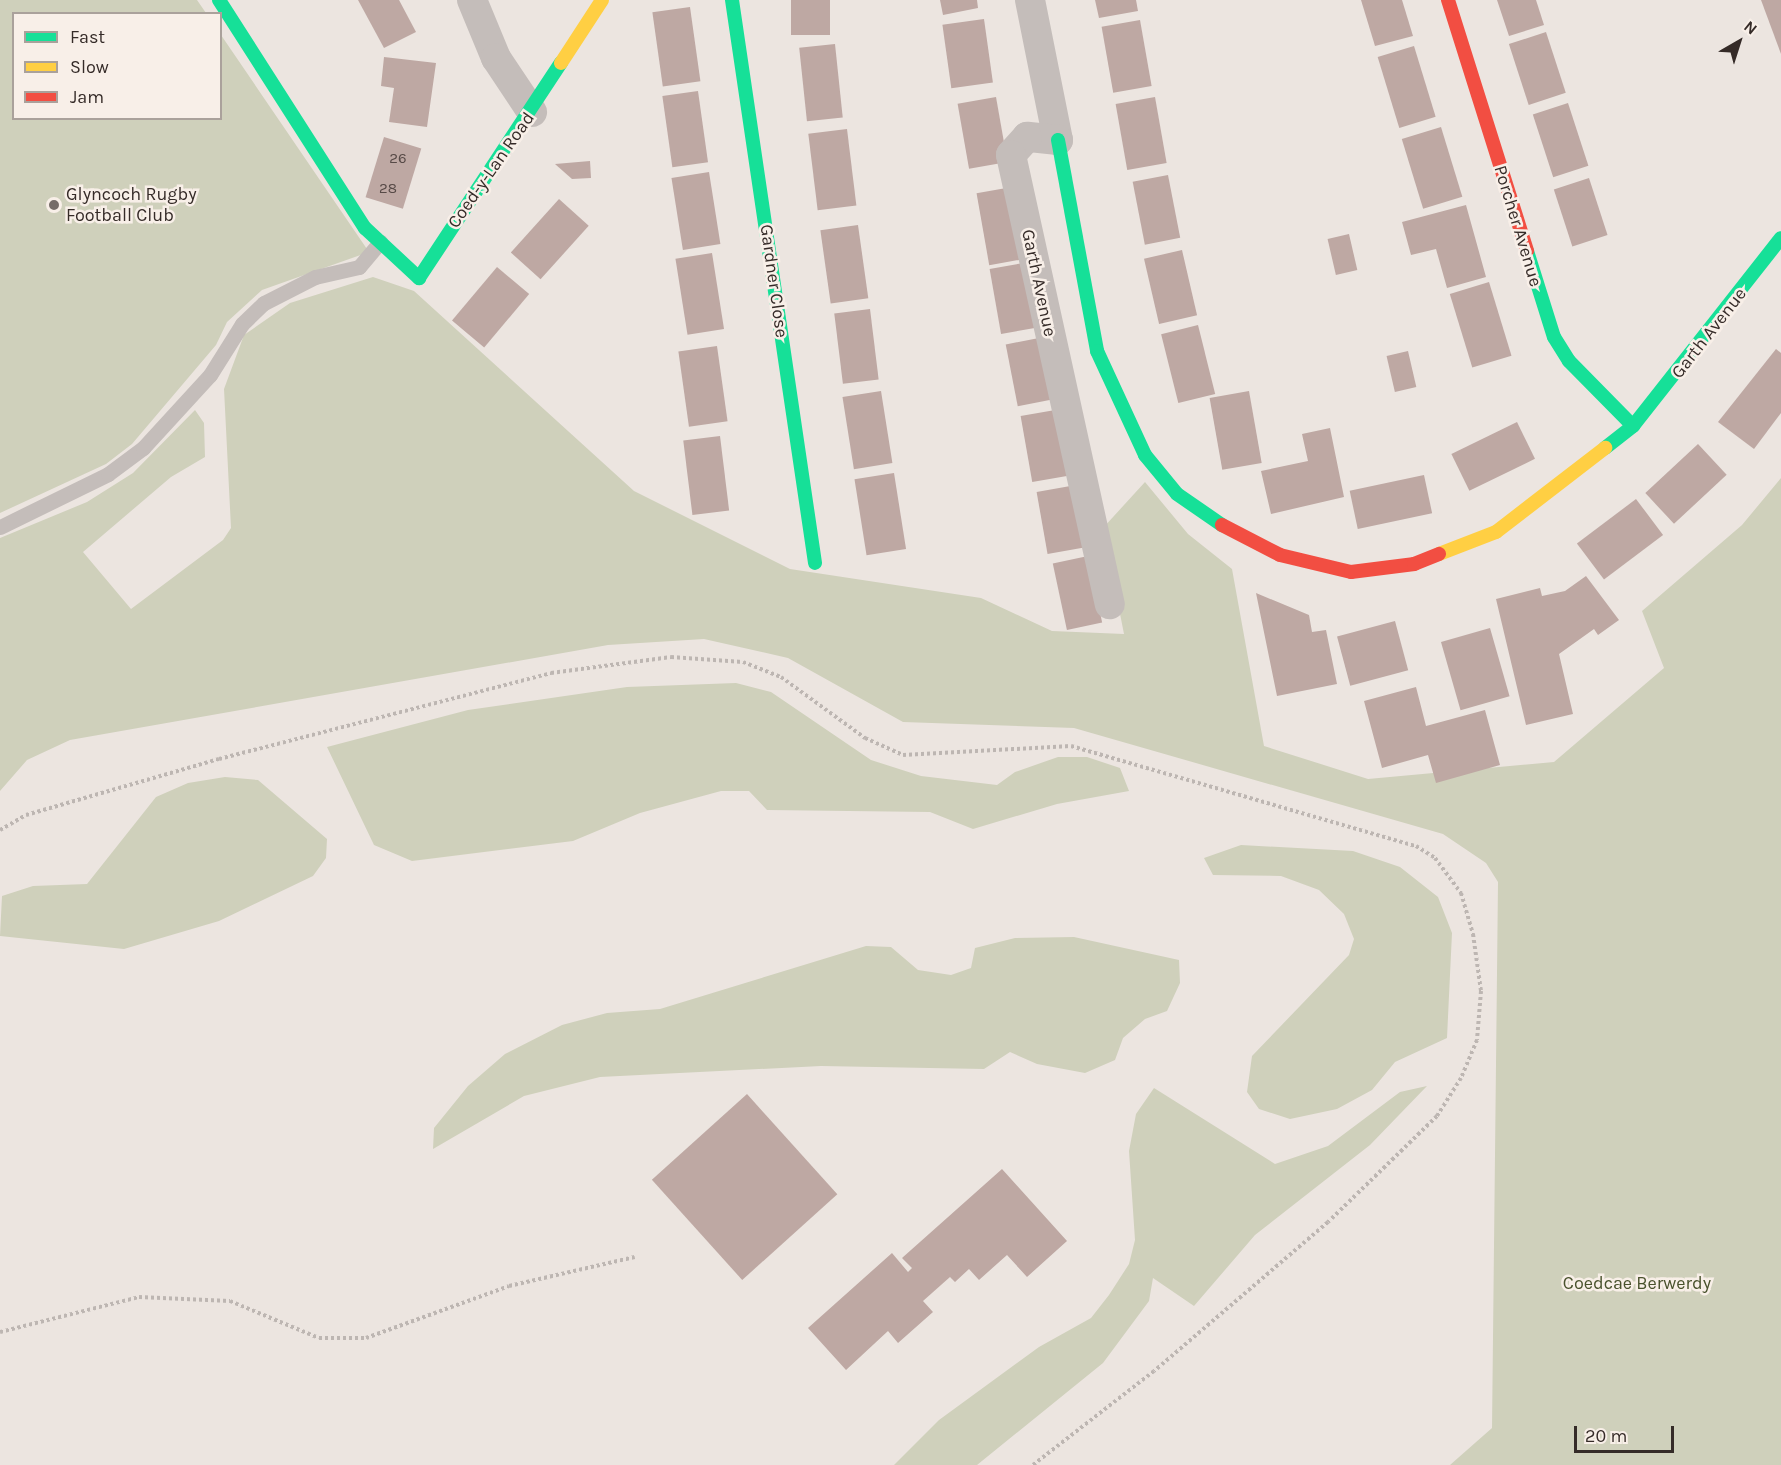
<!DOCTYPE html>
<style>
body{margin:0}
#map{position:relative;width:1781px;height:1465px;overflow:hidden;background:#ece5e0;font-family:Karla,sans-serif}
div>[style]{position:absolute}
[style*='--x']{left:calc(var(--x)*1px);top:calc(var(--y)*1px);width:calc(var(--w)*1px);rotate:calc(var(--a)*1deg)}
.green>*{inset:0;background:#cfd0bb}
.building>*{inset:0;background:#bea8a3;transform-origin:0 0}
.path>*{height:4px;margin-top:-2px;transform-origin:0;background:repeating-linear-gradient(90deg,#bdb6b2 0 3px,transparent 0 6px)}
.lane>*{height:15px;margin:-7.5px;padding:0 7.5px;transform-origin:7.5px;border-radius:7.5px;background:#c4bdba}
.street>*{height:30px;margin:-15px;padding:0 15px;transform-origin:15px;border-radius:15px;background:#c4bdba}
.fast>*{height:14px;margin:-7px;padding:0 7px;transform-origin:7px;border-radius:7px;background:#16e098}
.slow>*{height:14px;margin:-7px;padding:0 7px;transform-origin:7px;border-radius:7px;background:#ffcf43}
.jam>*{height:14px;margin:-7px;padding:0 7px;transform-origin:7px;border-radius:7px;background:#f24e42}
.dots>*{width:16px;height:16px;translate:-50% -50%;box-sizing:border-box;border:3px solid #f8efe8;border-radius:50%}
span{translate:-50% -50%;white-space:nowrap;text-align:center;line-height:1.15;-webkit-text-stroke:5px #f8efe8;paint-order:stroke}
.number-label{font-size:15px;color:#574a47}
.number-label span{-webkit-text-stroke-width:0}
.street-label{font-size:18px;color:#352b28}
.poi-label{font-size:18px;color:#352b28}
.left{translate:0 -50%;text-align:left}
.park-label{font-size:18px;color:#49522d}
.legend{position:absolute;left:12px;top:12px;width:210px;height:108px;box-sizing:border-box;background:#f8efe8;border:2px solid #aaa19b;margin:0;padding:8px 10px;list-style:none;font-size:18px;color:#352b28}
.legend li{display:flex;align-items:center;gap:12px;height:30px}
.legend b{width:30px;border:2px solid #aaa19b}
.north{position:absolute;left:1709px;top:12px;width:60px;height:60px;-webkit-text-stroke:4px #f8efe8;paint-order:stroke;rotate:39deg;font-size:16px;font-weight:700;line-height:24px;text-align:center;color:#352b28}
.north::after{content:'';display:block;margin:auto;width:21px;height:27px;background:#352b28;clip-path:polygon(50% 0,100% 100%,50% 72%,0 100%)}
.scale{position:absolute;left:1574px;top:1426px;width:100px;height:27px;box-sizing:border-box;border:3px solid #352b28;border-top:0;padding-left:8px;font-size:18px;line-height:21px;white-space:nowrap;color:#352b28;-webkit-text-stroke:4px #f8efe8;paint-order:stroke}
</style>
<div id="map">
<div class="green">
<i style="clip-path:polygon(0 0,197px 0,206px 13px,14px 14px,14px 118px,220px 118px,221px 35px,369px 252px,262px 290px,227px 322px,216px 345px,132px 444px,106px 464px,0 513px)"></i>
<i style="clip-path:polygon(373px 277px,414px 291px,634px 491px,790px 569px,981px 598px,1052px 631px,1124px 634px,1103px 528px,1145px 482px,1188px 534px,1232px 569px,1264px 746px,1368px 779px,1554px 762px,1664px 668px,1642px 611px,1742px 525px,1781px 478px,1781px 1465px,1450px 1465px,1492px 1428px,1498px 882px,1486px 863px,1443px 834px,1074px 728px,903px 722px,788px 658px,704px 639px,608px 645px,70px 740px,27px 760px,0 791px,0 538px,87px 502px,133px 473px,195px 410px,204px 423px,205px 457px,171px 477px,83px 552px,131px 609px,223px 540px,231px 528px,224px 389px,244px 335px,290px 303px)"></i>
<i style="clip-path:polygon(736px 683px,771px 692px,871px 760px,921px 776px,997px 785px,1015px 772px,1058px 757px,1087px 757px,1120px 768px,1129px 791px,1057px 804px,973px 829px,930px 812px,767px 810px,749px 791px,721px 791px,640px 813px,573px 841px,412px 861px,374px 845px,327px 747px,468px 710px,627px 687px)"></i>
<i style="clip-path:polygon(225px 777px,258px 780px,327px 839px,326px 858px,313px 876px,219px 921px,124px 949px,0 936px,2px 896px,33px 886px,87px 884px,156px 797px,188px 783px)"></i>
<i style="clip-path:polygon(1241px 845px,1353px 851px,1400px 867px,1438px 897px,1452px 933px,1447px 1038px,1395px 1062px,1372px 1090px,1337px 1109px,1290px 1119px,1259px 1109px,1247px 1092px,1252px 1056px,1349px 955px,1354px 939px,1344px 914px,1319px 890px,1281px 876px,1213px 875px,1204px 858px)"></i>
<i style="clip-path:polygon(1074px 937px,1179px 960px,1180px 983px,1167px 1011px,1145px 1019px,1123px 1038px,1115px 1060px,1085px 1073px,1037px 1064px,1010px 1052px,984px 1069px,821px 1066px,600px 1077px,524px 1096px,433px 1149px,434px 1128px,468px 1086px,505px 1054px,562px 1025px,607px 1013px,660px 1009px,866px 946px,891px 947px,918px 970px,951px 975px,971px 968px,975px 948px,1015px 938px)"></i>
<i style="clip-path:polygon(1427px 1086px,1370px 1145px,1255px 1235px,1194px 1306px,1153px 1278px,1149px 1301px,1103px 1363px,977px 1465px,894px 1465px,939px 1420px,1039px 1347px,1091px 1318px,1109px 1295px,1129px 1264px,1135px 1240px,1129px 1151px,1136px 1114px,1154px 1088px,1275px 1164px,1328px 1146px,1400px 1092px)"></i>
</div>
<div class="building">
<i style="clip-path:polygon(358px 0,399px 0,416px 32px,384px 48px)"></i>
<i style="left:791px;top:0;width:39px;height:35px"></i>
<i style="clip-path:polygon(940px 0,977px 0,978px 8px,943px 15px)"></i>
<i style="clip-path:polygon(1095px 0,1136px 0,1138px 11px,1099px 18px)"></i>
<i style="clip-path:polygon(1361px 0,1402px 0,1413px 36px,1375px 46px)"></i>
<i style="clip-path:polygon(1497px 0,1536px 0,1544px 25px,1509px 36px)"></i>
<i style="clip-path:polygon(1761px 0,1781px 0,1781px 54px)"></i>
<i style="left:690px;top:7px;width:75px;height:38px;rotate:82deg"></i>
<i style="left:984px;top:19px;width:64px;height:42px;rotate:82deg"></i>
<i style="left:1140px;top:20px;width:67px;height:39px;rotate:80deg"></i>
<i style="left:1546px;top:32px;width:64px;height:39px;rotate:72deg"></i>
<i style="left:835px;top:44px;width:74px;height:36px;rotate:84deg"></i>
<i style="left:1414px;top:46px;width:74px;height:38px;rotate:73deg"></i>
<i style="clip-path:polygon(384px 57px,436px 63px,427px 127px,389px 122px,394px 88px,381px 86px)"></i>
<i style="left:698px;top:91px;width:72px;height:36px;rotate:82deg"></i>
<i style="left:996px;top:97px;width:66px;height:39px;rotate:80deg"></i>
<i style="left:1155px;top:97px;width:67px;height:40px;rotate:80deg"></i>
<i style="left:1568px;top:103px;width:66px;height:37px;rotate:72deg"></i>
<i style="left:1441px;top:127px;width:73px;height:41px;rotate:73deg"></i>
<i style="left:847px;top:129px;width:77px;height:39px;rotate:83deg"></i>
<i style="left:384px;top:137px;width:39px;height:63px;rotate:17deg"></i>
<i style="clip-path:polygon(590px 161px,591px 178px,572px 179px,555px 164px)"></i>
<i style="left:709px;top:172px;width:73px;height:38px;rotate:81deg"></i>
<i style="left:1168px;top:175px;width:64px;height:36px;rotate:79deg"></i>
<i style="left:1589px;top:178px;width:60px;height:37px;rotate:72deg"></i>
<i style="left:1012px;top:187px;width:73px;height:36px;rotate:80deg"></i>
<i style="left:559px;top:199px;width:40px;height:72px;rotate:42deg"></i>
<i style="clip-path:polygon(1466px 205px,1486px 277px,1447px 288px,1436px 249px,1411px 255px,1402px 222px)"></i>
<i style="left:858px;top:225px;width:74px;height:38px;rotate:82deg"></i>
<i style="left:1349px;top:234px;width:37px;height:22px;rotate:77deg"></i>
<i style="left:1182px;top:250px;width:67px;height:39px;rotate:77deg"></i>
<i style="left:712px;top:253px;width:77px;height:37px;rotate:81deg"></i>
<i style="left:1029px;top:262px;width:66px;height:40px;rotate:80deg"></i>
<i style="left:497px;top:267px;width:42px;height:70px;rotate:40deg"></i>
<i style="left:1489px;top:282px;width:77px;height:41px;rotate:73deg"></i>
<i style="left:870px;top:309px;width:71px;height:36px;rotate:83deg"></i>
<i style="left:1198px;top:325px;width:71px;height:38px;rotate:76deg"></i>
<i style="left:1044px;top:337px;width:63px;height:39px;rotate:79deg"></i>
<i style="left:717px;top:346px;width:76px;height:39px;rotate:82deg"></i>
<i style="clip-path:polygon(1776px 349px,1781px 353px,1781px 413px,1754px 449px,1718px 422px)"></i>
<i style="left:1408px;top:351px;width:37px;height:22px;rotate:77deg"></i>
<i style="left:881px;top:391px;width:73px;height:39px;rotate:81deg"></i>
<i style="left:1249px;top:391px;width:73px;height:40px;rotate:80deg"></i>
<i style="left:1061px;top:409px;width:67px;height:41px;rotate:80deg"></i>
<i style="left:1517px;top:422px;width:41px;height:73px;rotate:64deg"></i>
<i style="clip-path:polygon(1330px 428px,1344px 497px,1271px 514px,1261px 471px,1308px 461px,1302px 434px)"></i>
<i style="left:720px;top:436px;width:75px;height:37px;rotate:83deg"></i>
<i style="left:1698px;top:444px;width:42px;height:72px;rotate:47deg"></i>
<i style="left:894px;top:473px;width:77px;height:40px;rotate:81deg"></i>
<i style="left:1424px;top:475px;width:39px;height:76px;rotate:78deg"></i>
<i style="left:1076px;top:485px;width:63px;height:40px;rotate:80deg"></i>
<i style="left:1636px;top:499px;width:45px;height:74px;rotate:53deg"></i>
<i style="left:1088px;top:556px;width:68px;height:36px;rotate:78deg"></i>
<i style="clip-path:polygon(1586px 576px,1619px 620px,1598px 635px,1594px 629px,1559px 654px,1573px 714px,1526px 725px,1496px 599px,1540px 588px,1542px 596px,1565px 591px)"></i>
<i style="clip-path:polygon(1256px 593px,1309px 615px,1312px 632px,1326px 630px,1337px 684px,1277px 696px)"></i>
<i style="left:1395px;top:621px;width:51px;height:60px;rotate:75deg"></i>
<i style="left:1490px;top:628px;width:71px;height:51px;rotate:74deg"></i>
<i style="clip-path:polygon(1416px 687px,1426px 726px,1485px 710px,1500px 765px,1436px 783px,1428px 755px,1382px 768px,1364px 701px)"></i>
<i style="left:747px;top:1094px;width:135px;height:128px;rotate:48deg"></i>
<i style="clip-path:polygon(1002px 1169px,1067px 1241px,1027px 1277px,1007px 1255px,979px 1280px,969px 1269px,955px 1282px,950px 1277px,923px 1301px,933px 1312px,898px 1343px,888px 1331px,846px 1370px,808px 1328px,892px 1253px,908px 1272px,912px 1268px,902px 1258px)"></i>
</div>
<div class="path">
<i style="--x:0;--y:830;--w:30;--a:-30"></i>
<i style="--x:26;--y:815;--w:201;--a:-16.2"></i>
<i style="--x:219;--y:759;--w:343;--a:-14.5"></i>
<i style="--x:551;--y:673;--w:121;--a:-7.6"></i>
<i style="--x:671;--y:657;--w:72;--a:4"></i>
<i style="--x:743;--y:662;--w:41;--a:21.5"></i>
<i style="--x:781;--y:677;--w:104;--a:36"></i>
<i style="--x:865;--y:738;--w:42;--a:24.1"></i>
<i style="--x:903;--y:755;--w:168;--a:-3.1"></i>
<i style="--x:1071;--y:746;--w:359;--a:16.2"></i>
<i style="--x:1416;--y:846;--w:22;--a:32"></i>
<i style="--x:1435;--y:858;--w:44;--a:53.4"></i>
<i style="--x:1461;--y:893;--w:43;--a:73.7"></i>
<i style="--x:1473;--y:934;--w:58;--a:82"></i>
<i style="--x:1481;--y:991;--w:49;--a:94.7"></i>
<i style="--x:1477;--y:1040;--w:41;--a:112.8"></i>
<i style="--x:1461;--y:1078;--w:45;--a:122.3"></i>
<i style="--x:1437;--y:1116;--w:152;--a:135.8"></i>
<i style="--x:1328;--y:1222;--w:229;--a:139.4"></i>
<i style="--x:1154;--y:1371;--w:153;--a:142.2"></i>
<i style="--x:0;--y:1332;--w:143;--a:-14.1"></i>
<i style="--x:139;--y:1297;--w:91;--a:2.5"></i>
<i style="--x:230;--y:1301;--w:96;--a:22.6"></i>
<i style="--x:319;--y:1338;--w:47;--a:0"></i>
<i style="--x:366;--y:1338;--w:152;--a:-20"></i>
<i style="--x:509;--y:1286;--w:129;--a:-13"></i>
</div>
<div class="lane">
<i style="--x:0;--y:527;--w:120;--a:-26.1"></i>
<i style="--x:108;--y:474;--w:44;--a:-36.6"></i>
<i style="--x:143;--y:448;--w:99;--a:-47.5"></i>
<i style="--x:210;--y:375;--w:60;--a:-57.9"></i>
<i style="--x:242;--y:324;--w:30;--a:-44"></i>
<i style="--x:264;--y:303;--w:57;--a:-27"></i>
<i style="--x:315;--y:277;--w:45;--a:-12.8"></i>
<i style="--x:359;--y:267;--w:33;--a:-50"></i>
</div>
<div class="street">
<i style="--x:472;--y:0;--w:63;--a:67.5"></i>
<i style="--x:496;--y:58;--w:65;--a:56.3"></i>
<i style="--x:1030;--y:0;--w:143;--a:78.7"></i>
<i style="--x:1058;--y:140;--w:31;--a:-174"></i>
<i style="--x:1027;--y:137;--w:24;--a:132"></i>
<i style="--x:1011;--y:155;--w:460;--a:77.6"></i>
</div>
<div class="fast">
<i style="--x:219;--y:0;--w:271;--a:57.4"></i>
<i style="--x:365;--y:228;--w:74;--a:42.8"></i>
<i style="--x:419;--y:278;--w:258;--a:-56.6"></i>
<i style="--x:732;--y:0;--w:569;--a:81.61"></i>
<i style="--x:1058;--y:140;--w:215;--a:79.5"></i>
<i style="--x:1097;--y:351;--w:115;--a:65.2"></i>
<i style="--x:1145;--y:455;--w:50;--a:50.6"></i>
<i style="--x:1177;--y:494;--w:55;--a:34.6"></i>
<i style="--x:1527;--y:251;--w:90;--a:72.6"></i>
<i style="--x:1554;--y:337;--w:28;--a:58"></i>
<i style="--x:1569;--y:361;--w:91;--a:45.4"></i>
<i style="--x:1605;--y:448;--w:36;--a:-38"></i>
<i style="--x:1633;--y:426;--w:239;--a:-51.8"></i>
</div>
<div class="slow">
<i style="--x:561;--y:63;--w:75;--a:-56.9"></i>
<i style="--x:1439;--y:554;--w:61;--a:-21.1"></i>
<i style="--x:1496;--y:532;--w:138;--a:-37.6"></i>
</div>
<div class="jam">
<i style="--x:1448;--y:0;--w:263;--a:72.5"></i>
<i style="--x:1222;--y:525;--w:65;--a:27.3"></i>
<i style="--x:1280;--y:555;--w:73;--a:13.5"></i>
<i style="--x:1351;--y:572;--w:64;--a:-7.2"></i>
<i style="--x:1414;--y:564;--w:27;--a:-22"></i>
</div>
<div class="dots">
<i style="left:54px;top:205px;background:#756c68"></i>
</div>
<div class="number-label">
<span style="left:398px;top:159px">26</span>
<span style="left:388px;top:189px">28</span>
</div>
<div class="street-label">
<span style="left:491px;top:170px;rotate:-55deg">Coed-y-Lan Road</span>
<span style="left:1518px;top:226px;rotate:73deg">Porcher Avenue</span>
<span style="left:774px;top:281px;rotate:82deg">Gardner Close</span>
<span style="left:1039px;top:283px;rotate:78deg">Garth Avenue</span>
<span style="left:1709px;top:333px;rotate:-52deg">Garth Avenue</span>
</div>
<div class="poi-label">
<span class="left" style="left:66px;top:205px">Glyncoch Rugby<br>Football Club</span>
</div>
<div class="park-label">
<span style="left:1637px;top:1283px">Coedcae Berwerdy</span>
</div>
<ul class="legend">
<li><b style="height:8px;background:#16e098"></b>Fast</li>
<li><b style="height:8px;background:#ffcf43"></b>Slow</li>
<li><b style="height:8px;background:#f24e42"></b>Jam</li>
</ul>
<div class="north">N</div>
<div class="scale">20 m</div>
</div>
